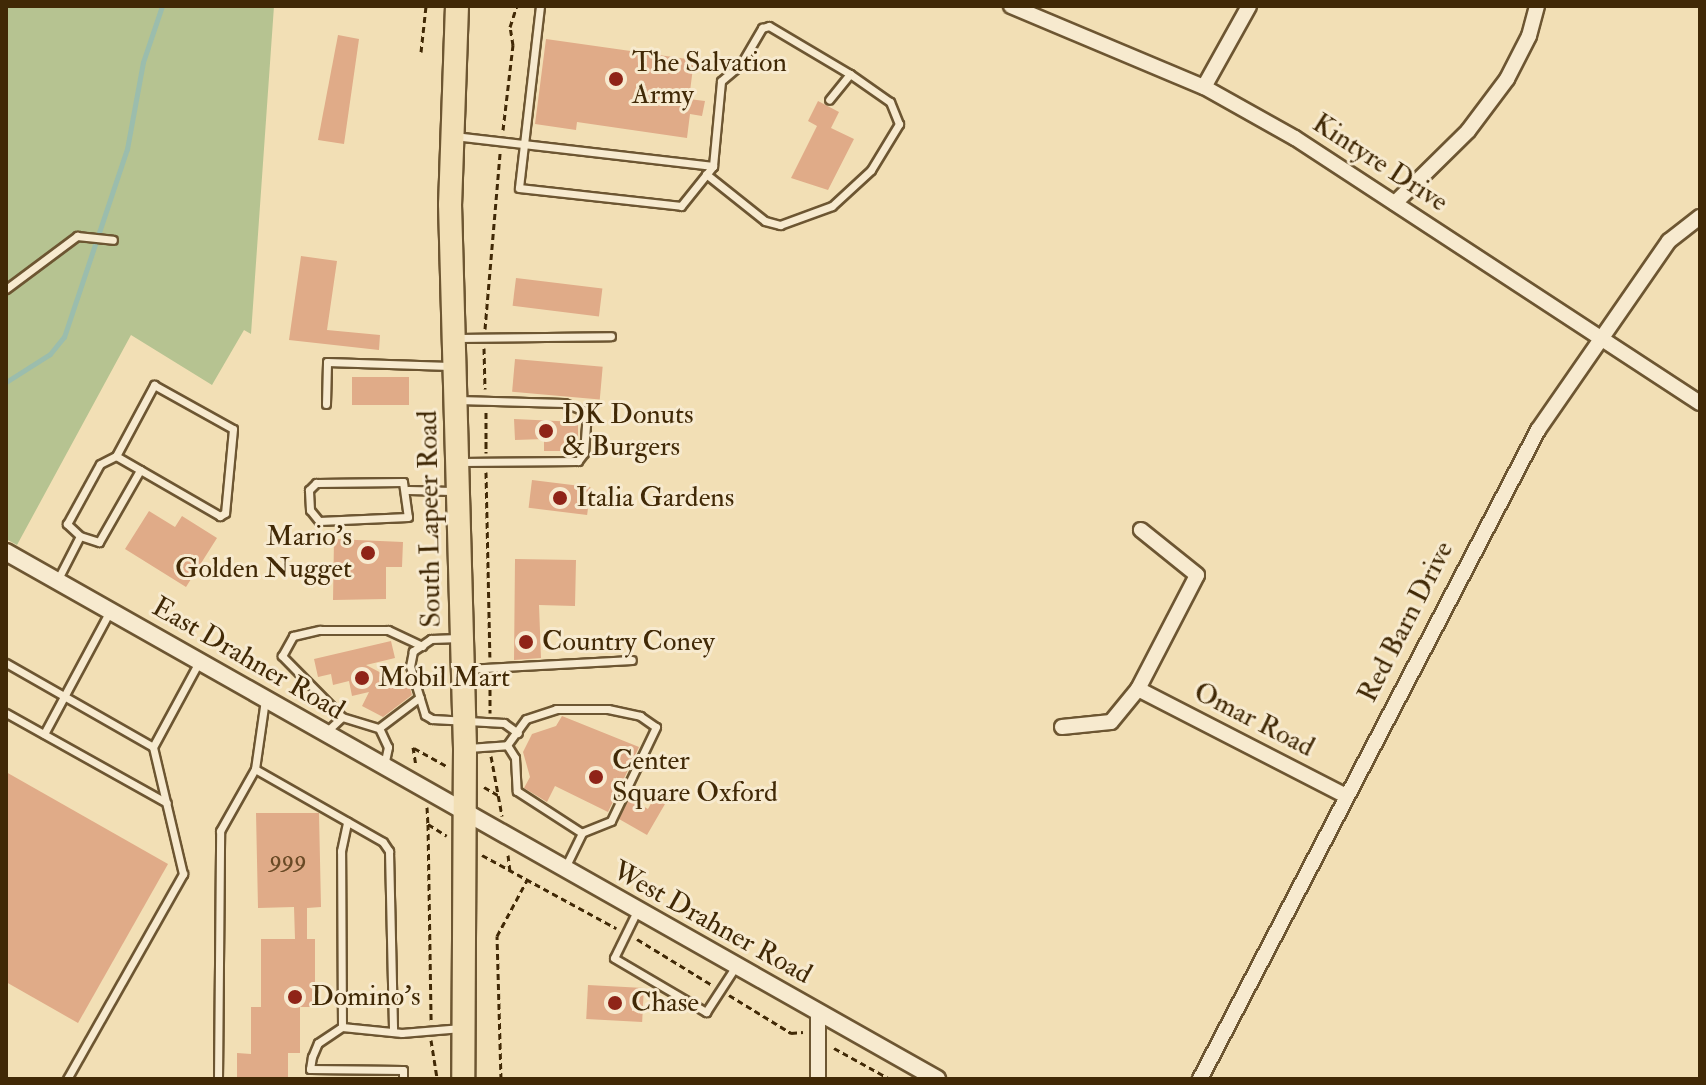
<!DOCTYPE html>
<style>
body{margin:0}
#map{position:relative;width:1706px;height:1085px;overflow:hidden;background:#f2dfb5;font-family:"IM FELL Double Pica",serif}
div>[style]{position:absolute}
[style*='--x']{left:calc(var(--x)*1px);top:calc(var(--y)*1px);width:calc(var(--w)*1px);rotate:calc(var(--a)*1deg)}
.green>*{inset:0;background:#b6c391}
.stream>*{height:5px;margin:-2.5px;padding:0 2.5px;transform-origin:2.5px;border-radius:2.5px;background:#9bbdad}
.building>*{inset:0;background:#e0ab88;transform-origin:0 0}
.path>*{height:3px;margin-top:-1.5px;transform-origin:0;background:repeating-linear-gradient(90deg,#412906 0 6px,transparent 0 10px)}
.roads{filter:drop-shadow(2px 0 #6d5632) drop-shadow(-2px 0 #6d5632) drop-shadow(0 2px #6d5632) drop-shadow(0 -2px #6d5632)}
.service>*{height:7px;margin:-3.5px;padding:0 3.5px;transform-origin:3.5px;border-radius:3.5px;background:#f7eacf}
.minor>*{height:14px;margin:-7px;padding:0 7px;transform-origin:7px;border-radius:7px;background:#f7eacf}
.tertiary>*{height:16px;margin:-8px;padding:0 8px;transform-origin:8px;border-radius:8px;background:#f7eacf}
.primary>*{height:22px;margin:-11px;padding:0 11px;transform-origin:11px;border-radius:11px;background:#f2dfb5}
.dots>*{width:22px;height:22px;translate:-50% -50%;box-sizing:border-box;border:4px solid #f7eacf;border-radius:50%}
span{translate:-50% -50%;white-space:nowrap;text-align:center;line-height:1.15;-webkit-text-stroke:6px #f7eacf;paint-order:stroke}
.number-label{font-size:24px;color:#694a26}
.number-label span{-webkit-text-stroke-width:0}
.poi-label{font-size:28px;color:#412906}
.left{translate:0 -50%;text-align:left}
.right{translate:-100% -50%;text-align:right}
.street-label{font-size:28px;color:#412906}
.frame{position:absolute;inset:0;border:8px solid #412906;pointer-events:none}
</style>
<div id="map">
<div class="green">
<i style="clip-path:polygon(6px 6px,274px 6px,251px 334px,244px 330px,212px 385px,131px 335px,17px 545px,6px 539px)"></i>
</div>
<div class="stream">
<i style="--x:6;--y:382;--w:52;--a:-32.5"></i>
<i style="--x:50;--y:354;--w:22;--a:-51"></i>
<i style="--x:64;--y:337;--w:198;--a:-71.5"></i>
<i style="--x:127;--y:149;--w:88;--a:-79.6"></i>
<i style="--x:143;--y:62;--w:59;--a:-71.3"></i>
</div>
<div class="building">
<i style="clip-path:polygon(338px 35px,359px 39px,344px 144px,318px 140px)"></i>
<i style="clip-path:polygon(546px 39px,694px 60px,689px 99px,705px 101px,702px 116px,690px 114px,687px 138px,577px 122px,576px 130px,535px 124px)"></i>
<i style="clip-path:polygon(818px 101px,839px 112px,831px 128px,854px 139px,828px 190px,791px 178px,817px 126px,808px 121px)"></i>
<i style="clip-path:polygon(301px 256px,337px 261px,327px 330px,380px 335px,379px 350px,289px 340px)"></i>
<i style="left:516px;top:278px;width:87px;height:28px;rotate:7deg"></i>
<i style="left:515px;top:359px;width:88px;height:33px;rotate:5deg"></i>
<i style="left:352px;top:377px;width:57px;height:28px"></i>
<i style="clip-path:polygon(514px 419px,578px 422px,578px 451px,544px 451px,544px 439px,515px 440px)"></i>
<i style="left:532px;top:480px;width:59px;height:28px;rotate:7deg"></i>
<i style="clip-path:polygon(149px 511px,175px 527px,182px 516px,217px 538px,186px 587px,125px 549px)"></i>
<i style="clip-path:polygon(334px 539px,403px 542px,402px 567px,386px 567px,386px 599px,333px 600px)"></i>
<i style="clip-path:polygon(515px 559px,576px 560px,575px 606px,539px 605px,541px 658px,514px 660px)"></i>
<i style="clip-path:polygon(391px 641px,395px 658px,366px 665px,410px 688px,412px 695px,383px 717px,362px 706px,369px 692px,352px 696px,349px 681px,333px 685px,331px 674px,318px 677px,314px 659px)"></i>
<i style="clip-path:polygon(562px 716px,639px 747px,608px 812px,555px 786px,547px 802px,524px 788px,530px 777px,523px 752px,532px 734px,556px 726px)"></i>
<i style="clip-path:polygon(6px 772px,168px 864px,78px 1023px,6px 982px)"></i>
<i style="clip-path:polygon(629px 798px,648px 809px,654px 798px,665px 804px,647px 835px,619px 819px)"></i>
<i style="clip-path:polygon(256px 813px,319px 813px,321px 907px,307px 908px,307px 939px,315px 939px,315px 1007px,300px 1007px,300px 1053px,288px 1053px,288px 1079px,237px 1079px,237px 1053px,251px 1054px,251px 1007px,261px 1007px,261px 939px,295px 939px,294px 907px,258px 908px)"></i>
<i style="left:588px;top:985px;width:56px;height:34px;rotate:3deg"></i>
</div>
<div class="path">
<i style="--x:421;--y:52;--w:46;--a:-83.8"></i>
<i style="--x:503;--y:130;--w:86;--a:-83.3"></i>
<i style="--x:513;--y:45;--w:18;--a:-99"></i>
<i style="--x:510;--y:27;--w:22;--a:-72"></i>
<i style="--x:485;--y:329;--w:177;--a:-85.1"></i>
<i style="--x:484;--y:348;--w:41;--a:88.6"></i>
<i style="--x:486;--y:412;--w:41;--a:90"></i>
<i style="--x:486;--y:472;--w:185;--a:88.8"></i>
<i style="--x:490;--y:680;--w:33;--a:90"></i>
<i style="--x:413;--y:747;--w:18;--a:81"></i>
<i style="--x:414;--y:748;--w:37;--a:29"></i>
<i style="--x:491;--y:756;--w:61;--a:79.6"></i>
<i style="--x:484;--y:787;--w:16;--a:30"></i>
<i style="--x:427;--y:807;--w:17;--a:87"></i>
<i style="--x:428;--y:824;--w:22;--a:32"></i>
<i style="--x:428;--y:824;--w:196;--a:89.1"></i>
<i style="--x:482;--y:855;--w:153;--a:28.6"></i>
<i style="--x:508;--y:855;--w:16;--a:83"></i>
<i style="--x:637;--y:939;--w:88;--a:31.5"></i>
<i style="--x:729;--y:995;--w:73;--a:31.5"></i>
<i style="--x:791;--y:1033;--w:12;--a:-5"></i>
<i style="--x:431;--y:1040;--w:39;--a:81"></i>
<i style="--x:834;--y:1048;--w:64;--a:29"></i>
<i style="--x:501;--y:1079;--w:143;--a:-91.6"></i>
<i style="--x:497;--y:936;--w:64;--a:-61.8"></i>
</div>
<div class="roads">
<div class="service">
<i style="--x:540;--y:6;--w:183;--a:96.6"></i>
<i style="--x:519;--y:188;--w:163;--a:6.3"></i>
<i style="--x:681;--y:206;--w:51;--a:-51.3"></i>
<i style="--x:454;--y:136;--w:261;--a:6.6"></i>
<i style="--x:713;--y:166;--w:85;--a:-84.6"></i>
<i style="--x:721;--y:81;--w:26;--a:-40"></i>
<i style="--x:741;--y:64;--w:42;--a:-59.7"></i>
<i style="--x:762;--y:28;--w:7;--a:-16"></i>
<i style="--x:769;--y:26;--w:94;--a:30.7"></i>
<i style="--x:706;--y:174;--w:75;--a:38.5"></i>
<i style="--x:765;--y:221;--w:16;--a:15"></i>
<i style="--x:780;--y:225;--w:55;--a:-20.1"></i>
<i style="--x:832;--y:206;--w:53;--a:-42.7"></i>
<i style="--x:871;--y:170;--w:54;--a:-58.7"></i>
<i style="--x:899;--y:124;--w:24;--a:-112"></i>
<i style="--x:890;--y:102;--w:49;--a:-145"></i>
<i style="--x:850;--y:74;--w:33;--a:129"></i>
<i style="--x:6;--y:289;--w:89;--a:-36.7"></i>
<i style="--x:77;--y:236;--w:36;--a:6"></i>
<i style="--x:458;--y:338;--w:153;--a:-0.7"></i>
<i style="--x:458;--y:400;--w:106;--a:1.6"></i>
<i style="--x:564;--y:403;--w:25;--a:21"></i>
<i style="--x:587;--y:412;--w:41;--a:94.2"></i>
<i style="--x:584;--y:453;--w:10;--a:127"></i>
<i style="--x:578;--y:461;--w:117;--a:179.5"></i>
<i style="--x:326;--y:404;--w:42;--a:-88.6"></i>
<i style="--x:327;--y:362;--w:123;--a:1.9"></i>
<i style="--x:316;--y:483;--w:87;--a:-0.7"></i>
<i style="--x:403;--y:482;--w:35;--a:82"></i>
<i style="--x:408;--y:517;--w:89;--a:177.4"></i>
<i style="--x:319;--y:521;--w:14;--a:-129"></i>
<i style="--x:310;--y:510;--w:20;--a:-93"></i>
<i style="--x:309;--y:490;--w:10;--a:-45"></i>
<i style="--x:408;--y:490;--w:45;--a:1.3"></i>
<i style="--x:80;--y:536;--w:20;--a:18"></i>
<i style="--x:99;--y:542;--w:83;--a:-60.3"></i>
<i style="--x:58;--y:579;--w:48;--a:-62.9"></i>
<i style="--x:80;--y:536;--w:18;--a:-137"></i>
<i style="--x:67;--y:524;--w:68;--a:-61.2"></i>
<i style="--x:100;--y:464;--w:18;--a:-27"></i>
<i style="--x:116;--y:456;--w:81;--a:-61.8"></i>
<i style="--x:154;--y:385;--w:90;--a:29.1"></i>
<i style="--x:233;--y:429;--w:84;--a:95.4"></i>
<i style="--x:225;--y:513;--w:6;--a:149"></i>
<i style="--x:220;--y:516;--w:120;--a:-150"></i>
<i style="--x:459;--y:638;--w:28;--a:178"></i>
<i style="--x:431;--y:639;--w:22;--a:146"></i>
<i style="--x:413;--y:651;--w:15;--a:101"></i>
<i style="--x:410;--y:666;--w:51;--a:73"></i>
<i style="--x:425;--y:715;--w:8;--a:30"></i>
<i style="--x:432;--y:719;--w:72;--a:3.2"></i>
<i style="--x:504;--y:723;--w:17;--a:36"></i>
<i style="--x:6;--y:663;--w:169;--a:29.7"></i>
<i style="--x:466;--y:669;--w:166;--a:-3.1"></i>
<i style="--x:6;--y:713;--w:184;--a:29.2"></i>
<i style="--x:342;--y:717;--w:86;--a:-134.5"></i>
<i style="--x:282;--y:656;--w:23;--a:-61"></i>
<i style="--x:293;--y:636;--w:28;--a:-13"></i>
<i style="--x:320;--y:630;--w:68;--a:0"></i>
<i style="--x:388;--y:630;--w:38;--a:25"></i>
<i style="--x:379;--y:728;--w:51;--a:-37.1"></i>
<i style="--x:325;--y:733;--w:23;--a:-43"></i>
<i style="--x:342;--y:717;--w:39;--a:17"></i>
<i style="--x:379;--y:728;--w:21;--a:65"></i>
<i style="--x:388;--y:747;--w:19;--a:102"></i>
<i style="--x:44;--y:734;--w:137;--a:-61.8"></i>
<i style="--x:507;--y:745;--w:15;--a:58"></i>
<i style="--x:515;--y:758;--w:33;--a:87"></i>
<i style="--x:517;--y:791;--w:77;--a:32.9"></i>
<i style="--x:468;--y:748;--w:39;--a:-4"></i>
<i style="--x:507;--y:745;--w:32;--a:-54"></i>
<i style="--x:526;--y:719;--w:32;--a:-18"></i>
<i style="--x:556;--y:709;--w:52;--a:0"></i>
<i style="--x:608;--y:709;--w:33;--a:12"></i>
<i style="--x:640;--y:716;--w:19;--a:35"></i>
<i style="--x:656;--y:727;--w:104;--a:115.6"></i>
<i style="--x:611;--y:821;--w:31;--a:158"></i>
<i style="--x:582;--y:833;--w:39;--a:116"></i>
<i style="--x:255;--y:769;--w:147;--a:29.7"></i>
<i style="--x:383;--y:842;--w:11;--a:56"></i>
<i style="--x:389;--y:851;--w:181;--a:88.7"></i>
<i style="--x:637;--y:911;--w:52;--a:116.1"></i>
<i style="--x:614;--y:958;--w:107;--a:30.4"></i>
<i style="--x:706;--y:1012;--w:55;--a:-56.9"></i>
<i style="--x:342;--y:1027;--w:176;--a:-90.3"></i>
<i style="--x:341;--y:851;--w:30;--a:-78"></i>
<i style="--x:67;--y:1079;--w:236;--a:-60.5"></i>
<i style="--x:183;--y:874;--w:130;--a:-103.3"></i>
<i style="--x:153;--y:747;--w:97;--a:-61.6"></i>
<i style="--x:218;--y:1079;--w:248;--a:-89.5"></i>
<i style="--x:220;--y:831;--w:71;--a:-60.6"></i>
<i style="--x:255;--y:769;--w:70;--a:-81.8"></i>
<i style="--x:403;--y:1079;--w:9;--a:-90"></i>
<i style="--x:403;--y:1070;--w:93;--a:-179.4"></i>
<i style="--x:310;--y:1069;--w:12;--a:-81"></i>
<i style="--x:312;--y:1057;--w:15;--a:-67"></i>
<i style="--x:318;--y:1043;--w:29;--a:-34"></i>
<i style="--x:342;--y:1027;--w:60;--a:5.7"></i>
<i style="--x:402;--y:1033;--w:59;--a:-4.8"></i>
</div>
<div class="minor">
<i style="--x:1011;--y:6;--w:209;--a:22.8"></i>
<i style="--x:1204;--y:87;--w:104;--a:29.3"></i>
<i style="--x:1295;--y:138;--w:484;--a:33.2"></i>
<i style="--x:1204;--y:87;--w:93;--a:-60.9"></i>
<i style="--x:1395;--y:203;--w:103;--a:-44.6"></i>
<i style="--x:1468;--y:131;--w:65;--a:-53.1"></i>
<i style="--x:1507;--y:79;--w:48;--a:-62.9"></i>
<i style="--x:1529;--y:36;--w:31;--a:-75"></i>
<i style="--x:1138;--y:689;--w:234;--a:27.2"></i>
<i style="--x:1062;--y:727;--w:49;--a:-5.8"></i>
<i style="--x:1111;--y:722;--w:43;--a:-50.7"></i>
<i style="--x:1138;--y:689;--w:128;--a:-62.6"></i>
<i style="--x:1197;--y:575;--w:72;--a:-141.2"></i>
<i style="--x:818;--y:1079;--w:67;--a:-90"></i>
<i style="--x:1200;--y:1079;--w:732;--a:-62.49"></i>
<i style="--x:1538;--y:430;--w:230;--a:-55.3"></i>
<i style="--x:1669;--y:241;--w:39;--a:-38"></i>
</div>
<div class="tertiary">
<i style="--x:6;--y:552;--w:1070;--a:29.51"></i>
</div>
<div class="primary">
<i style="--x:457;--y:6;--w:198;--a:92"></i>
<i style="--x:450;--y:204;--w:545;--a:88.42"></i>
<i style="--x:465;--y:749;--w:330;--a:90.3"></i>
</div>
</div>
<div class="dots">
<i style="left:616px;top:79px;background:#8f2418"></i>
<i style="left:546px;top:431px;background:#8f2418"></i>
<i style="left:560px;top:498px;background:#8f2418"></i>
<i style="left:368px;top:553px;background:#8f2418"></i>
<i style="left:526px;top:642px;background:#8f2418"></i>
<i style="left:362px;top:678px;background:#8f2418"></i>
<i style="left:596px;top:777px;background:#8f2418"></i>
<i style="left:295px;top:997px;background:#8f2418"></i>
<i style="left:615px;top:1003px;background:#8f2418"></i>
</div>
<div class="number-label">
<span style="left:288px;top:860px">999</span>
</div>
<div class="poi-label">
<span class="left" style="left:632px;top:79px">The Salvation<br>Army</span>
<span class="left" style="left:562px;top:431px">DK Donuts<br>&amp; Burgers</span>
<span class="left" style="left:576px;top:498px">Italia Gardens</span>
<span class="right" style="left:352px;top:553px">Mario's<br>Golden Nugget</span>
<span class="left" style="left:542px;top:642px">Country Coney</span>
<span class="left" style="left:378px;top:678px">Mobil Mart</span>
<span class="left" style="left:612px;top:777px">Center<br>Square Oxford</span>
<span class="left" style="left:311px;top:997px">Domino's</span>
<span class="left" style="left:631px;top:1003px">Chase</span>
</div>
<div class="street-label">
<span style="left:1380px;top:163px;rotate:33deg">Kintyre Drive</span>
<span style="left:430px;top:519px;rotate:-91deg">South Lapeer Road</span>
<span style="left:1406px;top:622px;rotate:-63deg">Red Barn Drive</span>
<span style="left:248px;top:659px;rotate:30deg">East Drahner Road</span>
<span style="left:1254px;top:720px;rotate:27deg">Omar Road</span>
<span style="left:712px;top:923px;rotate:29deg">West Drahner Road</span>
</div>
<div class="frame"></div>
</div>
